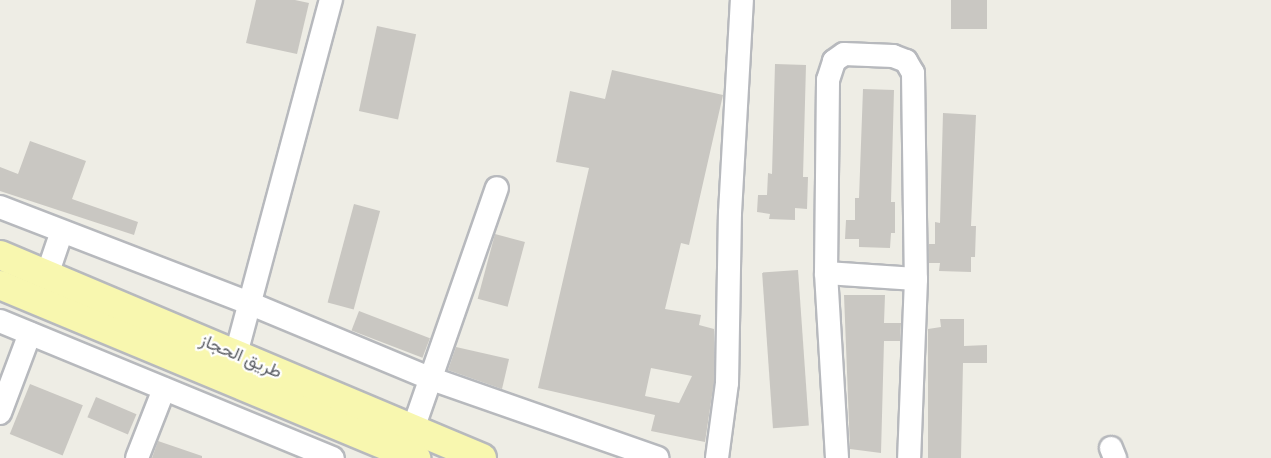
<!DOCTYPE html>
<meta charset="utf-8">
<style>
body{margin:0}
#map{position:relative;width:1271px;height:458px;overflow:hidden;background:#eeede5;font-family:"Titillium Web",Vazirmatn,sans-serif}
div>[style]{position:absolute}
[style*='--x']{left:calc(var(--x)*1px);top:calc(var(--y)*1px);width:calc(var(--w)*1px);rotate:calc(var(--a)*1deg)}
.building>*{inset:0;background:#c9c7c2;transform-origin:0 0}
.roads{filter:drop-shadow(2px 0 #b7b9bd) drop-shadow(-2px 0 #b7b9bd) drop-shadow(0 2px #b7b9bd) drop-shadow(0 -2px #b7b9bd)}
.minor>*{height:22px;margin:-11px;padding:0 11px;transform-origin:11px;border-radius:11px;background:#fff}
.major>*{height:28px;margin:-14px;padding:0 14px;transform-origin:14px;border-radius:14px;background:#f8f7af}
span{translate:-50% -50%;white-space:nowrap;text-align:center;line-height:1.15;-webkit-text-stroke:4.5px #fff;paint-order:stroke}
.street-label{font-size:18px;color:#5c5f64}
</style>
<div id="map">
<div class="building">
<i style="clip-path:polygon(256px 0,295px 0,309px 3px,297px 54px,246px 43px)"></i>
<i style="left:951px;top:0;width:36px;height:29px"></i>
<i style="left:377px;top:26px;width:40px;height:87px;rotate:12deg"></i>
<i style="clip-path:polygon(775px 64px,806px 65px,803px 177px,808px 177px,807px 209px,795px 208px,795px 220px,769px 219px,770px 214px,757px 212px,758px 195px,767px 195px,768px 173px,772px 174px)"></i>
<i style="clip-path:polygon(evenodd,612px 70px,723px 95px,689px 245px,681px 243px,665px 309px,701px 315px,699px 325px,714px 329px,714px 382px,705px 442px,651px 431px,655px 415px,538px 388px,589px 168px,556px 162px,570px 91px,605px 99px,612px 70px,651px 368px,692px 376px,679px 403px,645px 396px,651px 368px)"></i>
<i style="clip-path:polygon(863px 89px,894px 90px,891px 202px,895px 202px,895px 233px,891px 233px,890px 248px,859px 247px,859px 239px,845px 239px,846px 220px,855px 220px,855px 198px,859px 198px)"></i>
<i style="clip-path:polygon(943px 113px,976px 115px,971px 226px,976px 226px,975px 257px,971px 257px,971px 272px,939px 271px,940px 263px,929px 263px,929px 244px,935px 244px,935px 222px,940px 223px)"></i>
<i style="clip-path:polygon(30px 141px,86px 161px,72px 199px,138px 222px,134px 235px,0 191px,0 167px,18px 174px)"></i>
<i style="left:354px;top:204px;width:27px;height:102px;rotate:15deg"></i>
<i style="left:495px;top:234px;width:31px;height:67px;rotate:15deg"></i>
<i style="left:798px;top:270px;width:156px;height:36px;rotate:86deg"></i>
<i style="clip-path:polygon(844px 295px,885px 295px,884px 323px,901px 323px,900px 341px,884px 341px,881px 453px,850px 449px)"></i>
<i style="left:359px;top:311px;width:76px;height:21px;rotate:21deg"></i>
<i style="clip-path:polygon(940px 319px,964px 319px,964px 346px,987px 345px,987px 363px,963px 363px,961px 458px,928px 458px,928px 329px,941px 327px)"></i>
<i style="clip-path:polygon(456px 347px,509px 359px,502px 389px,448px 370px)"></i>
<i style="left:30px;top:384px;width:57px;height:54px;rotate:22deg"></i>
<i style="left:96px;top:397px;width:44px;height:22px;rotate:23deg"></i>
<i style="clip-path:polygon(158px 441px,202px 456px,202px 458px,152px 458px)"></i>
</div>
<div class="roads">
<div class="minor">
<i style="--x:0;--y:207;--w:267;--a:21.1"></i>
<i style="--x:249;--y:303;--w:198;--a:22.6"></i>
<i style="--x:432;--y:379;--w:239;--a:19.3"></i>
<i style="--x:826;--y:273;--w:90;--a:3.8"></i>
<i style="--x:47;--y:275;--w:46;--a:-71.2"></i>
<i style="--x:0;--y:321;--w:360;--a:22.4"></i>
<i style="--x:236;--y:354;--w:367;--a:-75"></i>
<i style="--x:0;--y:413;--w:85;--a:-69.4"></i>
<i style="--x:413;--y:429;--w:255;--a:-70.8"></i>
<i style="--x:1111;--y:448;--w:11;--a:68"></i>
<i style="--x:137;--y:458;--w:74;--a:-68.6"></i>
<i style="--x:717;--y:458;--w:76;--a:-82.4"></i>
<i style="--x:727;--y:383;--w:170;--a:-89"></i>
<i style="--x:730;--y:213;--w:213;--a:-86.8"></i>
<i style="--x:837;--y:458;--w:185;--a:-93.4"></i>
<i style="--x:826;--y:273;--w:193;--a:-89.4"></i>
<i style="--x:828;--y:80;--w:20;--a:-72"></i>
<i style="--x:834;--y:61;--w:12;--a:-35"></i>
<i style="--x:844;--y:54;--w:49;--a:2.3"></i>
<i style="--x:893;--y:56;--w:14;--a:21"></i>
<i style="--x:906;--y:61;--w:14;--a:60"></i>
<i style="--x:913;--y:73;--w:206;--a:89.2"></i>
<i style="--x:916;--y:279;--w:179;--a:92.2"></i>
</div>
<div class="major">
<i style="--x:0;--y:255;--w:523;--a:22.84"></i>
<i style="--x:0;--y:285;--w:451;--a:22.6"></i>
</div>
</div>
<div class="street-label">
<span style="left:241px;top:356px;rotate:23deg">طريق الحجاز</span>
</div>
</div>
